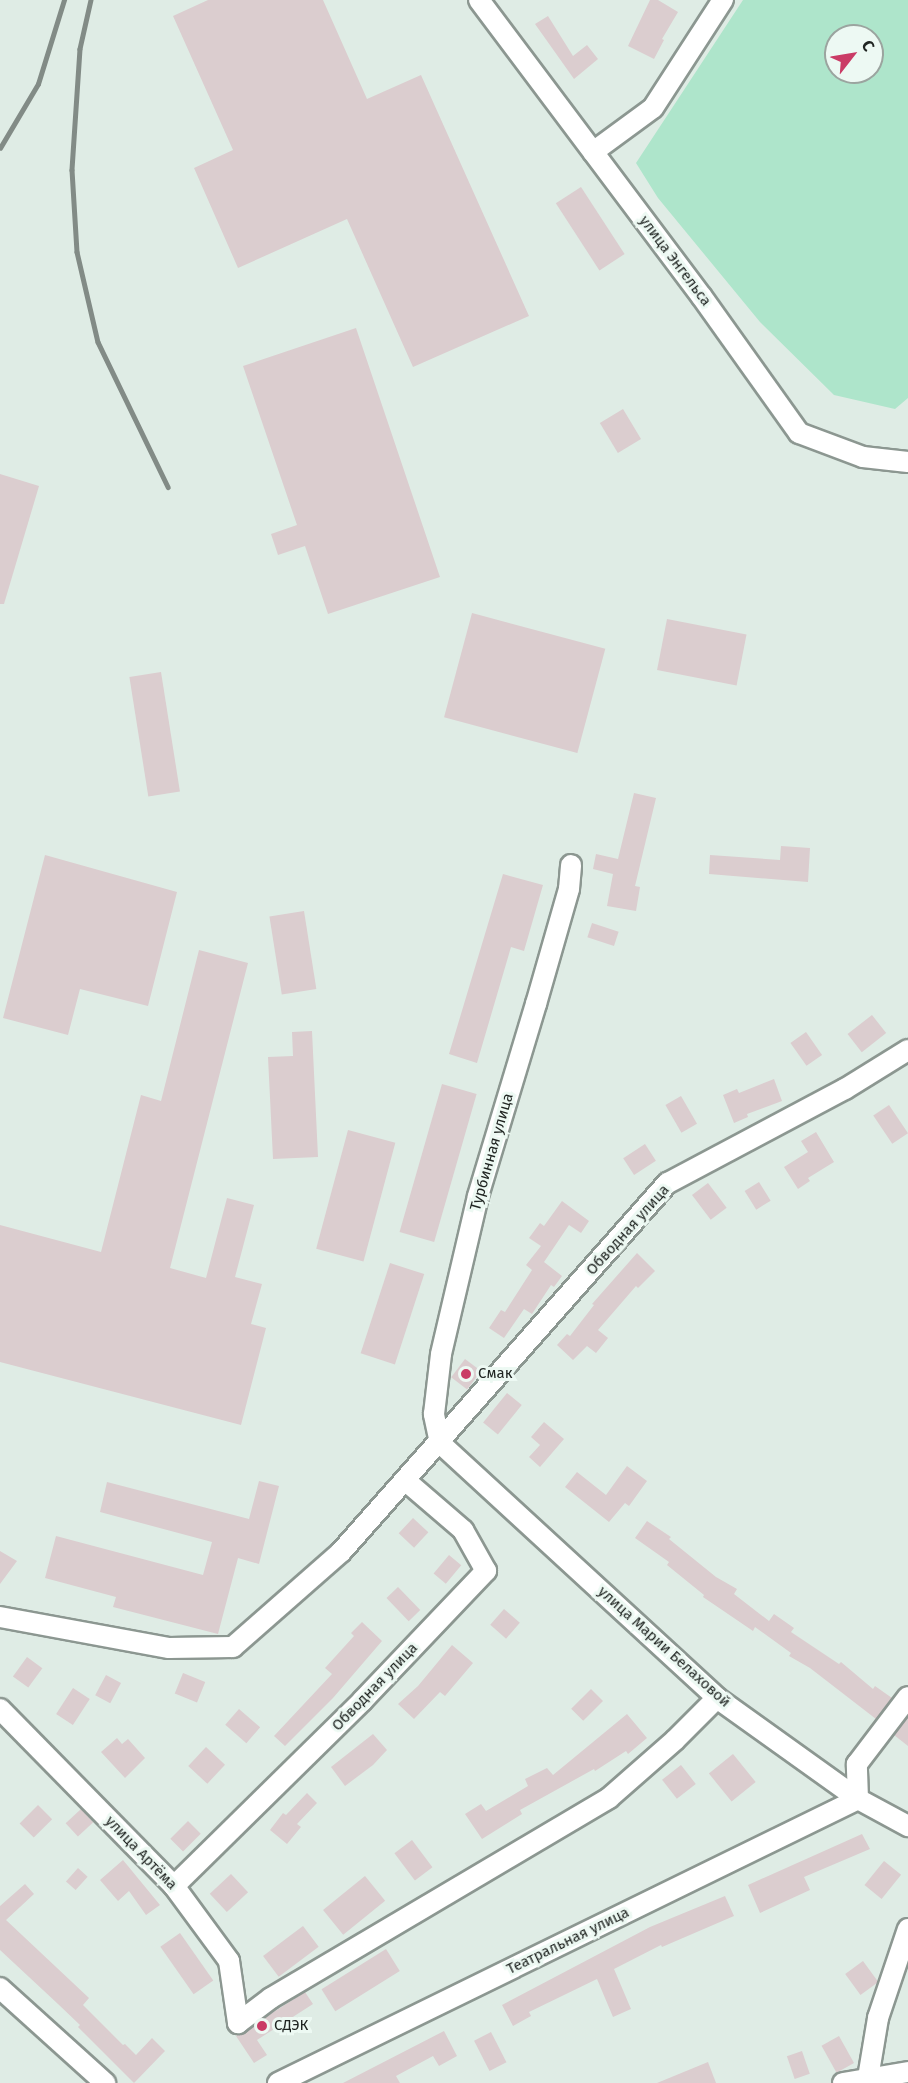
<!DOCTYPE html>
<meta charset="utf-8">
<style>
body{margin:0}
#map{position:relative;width:908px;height:2083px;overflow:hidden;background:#dfece5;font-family:"Fira Sans",sans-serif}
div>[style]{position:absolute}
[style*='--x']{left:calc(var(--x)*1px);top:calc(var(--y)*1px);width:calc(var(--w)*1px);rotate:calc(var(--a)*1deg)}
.green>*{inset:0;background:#aee5cb}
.building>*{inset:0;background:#dbcdcf;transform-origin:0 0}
.roads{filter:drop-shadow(2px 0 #8c9791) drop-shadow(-2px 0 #8c9791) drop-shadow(0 2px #8c9791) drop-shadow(0 -2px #8c9791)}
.minor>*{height:20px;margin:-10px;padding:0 10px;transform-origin:10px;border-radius:10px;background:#fff}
.rail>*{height:4.5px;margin:-2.25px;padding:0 2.25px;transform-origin:2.25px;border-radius:2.25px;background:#828b86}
.dots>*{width:16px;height:16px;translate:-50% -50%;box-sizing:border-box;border:3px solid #edf9f3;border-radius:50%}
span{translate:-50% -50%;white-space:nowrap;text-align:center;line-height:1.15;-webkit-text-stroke:6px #edf9f3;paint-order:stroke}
.street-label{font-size:15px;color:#202522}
.poi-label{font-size:15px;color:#202522}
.left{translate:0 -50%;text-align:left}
.north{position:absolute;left:824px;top:24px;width:60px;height:60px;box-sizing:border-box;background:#edf9f3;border:2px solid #9ba49f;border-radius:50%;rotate:59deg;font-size:16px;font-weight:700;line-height:24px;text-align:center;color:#202522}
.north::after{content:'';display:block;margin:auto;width:21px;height:27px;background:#ca3c66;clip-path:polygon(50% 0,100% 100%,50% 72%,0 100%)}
</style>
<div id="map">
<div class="green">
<i style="clip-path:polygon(evenodd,743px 0,908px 0,908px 398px,895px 409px,834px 395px,760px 322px,658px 198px,636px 163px,743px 0,836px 36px,872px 36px,872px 72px,836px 72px,836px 36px)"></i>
</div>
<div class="building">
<i style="clip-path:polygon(208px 0,323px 0,367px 99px,421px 75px,529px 316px,413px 367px,347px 219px,238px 268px,194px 168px,233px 150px,173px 16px)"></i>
<i style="clip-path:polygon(650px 0,658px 0,678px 12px,662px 39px,664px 40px,654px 59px,628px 46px)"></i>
<i style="clip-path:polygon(548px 16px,573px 56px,587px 45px,598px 59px,574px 79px,535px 24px)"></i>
<i style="left:581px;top:187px;width:80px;height:30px;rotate:57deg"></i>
<i style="clip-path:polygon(356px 328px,440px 577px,328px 614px,305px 546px,278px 555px,271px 534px,297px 525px,243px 366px)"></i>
<i style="left:623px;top:409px;width:35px;height:27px;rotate:59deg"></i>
<i style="clip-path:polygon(0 474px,39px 486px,4px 604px,0 604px)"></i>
<i style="left:472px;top:613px;width:138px;height:108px;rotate:15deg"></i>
<i style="left:667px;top:619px;width:81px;height:52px;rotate:11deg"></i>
<i style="left:161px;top:672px;width:121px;height:32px;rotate:81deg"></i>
<i style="clip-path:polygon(634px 793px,656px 798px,635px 886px,640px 887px,636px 911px,607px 906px,613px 874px,593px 869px,596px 854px,618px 859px)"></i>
<i style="clip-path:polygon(781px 846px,810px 848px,808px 882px,709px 874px,710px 855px,780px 860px)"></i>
<i style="clip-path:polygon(45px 855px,177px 892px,148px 1006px,80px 989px,68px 1035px,3px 1018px)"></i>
<i style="clip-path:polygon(503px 874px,543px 885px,524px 951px,511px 947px,477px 1063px,449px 1054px)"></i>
<i style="left:304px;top:911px;width:79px;height:35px;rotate:81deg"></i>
<i style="left:592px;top:923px;width:28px;height:15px;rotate:18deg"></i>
<i style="clip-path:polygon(199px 950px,248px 963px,170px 1268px,206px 1278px,227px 1198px,254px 1205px,235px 1277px,262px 1284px,251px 1324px,266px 1328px,241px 1425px,0 1362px,0 1225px,101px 1252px,141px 1095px,161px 1101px)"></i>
<i style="left:872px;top:1015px;width:23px;height:31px;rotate:52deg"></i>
<i style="clip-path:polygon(312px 1031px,318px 1157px,273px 1159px,268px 1057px,293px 1056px,292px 1032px)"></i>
<i style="left:806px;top:1032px;width:28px;height:19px;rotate:55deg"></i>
<i style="clip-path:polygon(774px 1079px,782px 1101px,747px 1114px,748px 1117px,734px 1123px,723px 1095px,737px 1089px,739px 1093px)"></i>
<i style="left:442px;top:1084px;width:36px;height:154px;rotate:16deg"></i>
<i style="left:681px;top:1096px;width:32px;height:18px;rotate:60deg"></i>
<i style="left:889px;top:1105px;width:34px;height:19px;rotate:56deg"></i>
<i style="left:348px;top:1130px;width:49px;height:123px;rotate:15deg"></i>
<i style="clip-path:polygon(816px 1132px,834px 1162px,808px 1178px,810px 1181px,798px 1189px,784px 1167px,808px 1152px,801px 1141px)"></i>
<i style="left:645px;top:1144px;width:20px;height:26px;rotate:57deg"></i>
<i style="left:759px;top:1182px;width:22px;height:17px;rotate:58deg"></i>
<i style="left:708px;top:1183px;width:31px;height:20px;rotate:53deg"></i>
<i style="clip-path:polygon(562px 1201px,589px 1221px,581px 1233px,569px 1225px,544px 1262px,562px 1276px,554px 1287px,551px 1285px,532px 1314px,524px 1309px,504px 1338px,489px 1328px,501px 1310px,505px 1312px,532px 1270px,526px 1265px,541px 1246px,529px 1238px,540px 1223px,544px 1226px)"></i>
<i style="clip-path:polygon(637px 1253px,655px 1271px,638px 1288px,636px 1286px,598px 1330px,608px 1338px,596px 1353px,587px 1346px,573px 1360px,557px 1345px,567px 1334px,570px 1336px,594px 1305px,592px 1304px)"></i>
<i style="left:390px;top:1263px;width:36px;height:95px;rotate:18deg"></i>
<i style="left:465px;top:1359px;width:20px;height:23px;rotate:37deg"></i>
<i style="left:507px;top:1393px;width:19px;height:38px;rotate:39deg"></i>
<i style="clip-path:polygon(544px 1422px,564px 1439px,540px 1467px,529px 1457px,540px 1445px,531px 1437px)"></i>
<i style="clip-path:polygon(627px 1466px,647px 1481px,629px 1506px,625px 1503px,609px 1522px,565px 1487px,577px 1472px,606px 1495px)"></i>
<i style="clip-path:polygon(259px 1481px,279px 1486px,259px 1564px,238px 1558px,218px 1634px,113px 1607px,116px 1597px,45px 1578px,56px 1536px,203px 1575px,212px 1542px,100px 1512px,107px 1482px,249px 1519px)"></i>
<i style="left:413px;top:1518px;width:21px;height:21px;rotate:43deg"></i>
<i style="clip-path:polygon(647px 1521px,671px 1537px,669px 1539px,716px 1577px,737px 1589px,734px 1594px,769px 1621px,774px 1614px,794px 1628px,791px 1632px,839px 1664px,841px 1662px,873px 1689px,875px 1686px,892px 1698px,876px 1719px,810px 1668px,789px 1656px,791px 1653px,755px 1627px,753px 1631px,703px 1597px,704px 1595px,667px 1565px,669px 1562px,635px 1538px)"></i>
<i style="clip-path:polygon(0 1551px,17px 1561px,0 1584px)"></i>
<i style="left:449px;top:1555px;width:16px;height:24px;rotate:40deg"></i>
<i style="left:398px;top:1587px;width:32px;height:16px;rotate:46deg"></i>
<i style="left:504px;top:1609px;width:21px;height:21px;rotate:41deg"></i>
<i style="clip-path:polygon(362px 1622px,382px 1641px,333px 1698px,285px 1746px,274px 1736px,332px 1674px,325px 1668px,354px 1636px,351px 1633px)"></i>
<i style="clip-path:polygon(452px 1645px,473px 1663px,445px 1696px,440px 1692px,414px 1719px,398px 1704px,418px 1686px)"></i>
<i style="left:27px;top:1657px;width:19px;height:24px;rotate:36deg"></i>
<i style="left:183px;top:1673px;width:24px;height:22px;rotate:22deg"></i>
<i style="left:106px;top:1675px;width:17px;height:23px;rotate:28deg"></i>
<i style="left:73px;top:1688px;width:20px;height:31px;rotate:33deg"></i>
<i style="left:591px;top:1689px;width:17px;height:28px;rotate:45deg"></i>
<i style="left:239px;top:1709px;width:28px;height:21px;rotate:41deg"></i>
<i style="clip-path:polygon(627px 1714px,647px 1738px,628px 1754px,626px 1751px,595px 1771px,594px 1769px,520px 1810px,522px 1814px,482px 1839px,465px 1814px,481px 1804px,486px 1811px,528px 1786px,525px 1779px,547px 1768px,553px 1775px)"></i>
<i style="clip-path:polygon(908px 1717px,908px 1746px,894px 1735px)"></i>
<i style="clip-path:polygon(373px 1734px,387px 1750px,373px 1765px,345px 1786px,331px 1767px)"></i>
<i style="clip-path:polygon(117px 1738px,122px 1744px,128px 1739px,145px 1758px,125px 1778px,101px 1752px)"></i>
<i style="left:206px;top:1747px;width:26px;height:26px;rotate:43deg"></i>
<i style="left:733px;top:1754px;width:36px;height:31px;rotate:51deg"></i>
<i style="left:681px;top:1765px;width:24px;height:24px;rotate:52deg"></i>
<i style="clip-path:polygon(307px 1793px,317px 1803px,297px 1824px,301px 1827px,287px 1844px,270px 1830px,283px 1813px,286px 1815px)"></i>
<i style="left:38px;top:1805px;width:20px;height:26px;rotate:45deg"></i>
<i style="left:81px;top:1809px;width:18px;height:21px;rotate:47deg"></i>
<i style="left:188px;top:1821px;width:18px;height:25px;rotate:45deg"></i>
<i style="clip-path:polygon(862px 1834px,870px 1849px,804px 1877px,810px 1890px,760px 1913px,748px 1885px)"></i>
<i style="left:412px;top:1840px;width:34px;height:22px;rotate:53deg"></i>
<i style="clip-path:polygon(123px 1860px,160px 1905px,146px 1915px,129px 1891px,118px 1901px,100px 1880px)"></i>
<i style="left:884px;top:1861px;width:22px;height:31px;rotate:39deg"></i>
<i style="left:78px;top:1868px;width:13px;height:18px;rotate:42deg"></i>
<i style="left:231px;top:1874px;width:25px;height:29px;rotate:47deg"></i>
<i style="left:365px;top:1876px;width:32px;height:54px;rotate:51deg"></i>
<i style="clip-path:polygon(25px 1884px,34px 1894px,6px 1920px,89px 1998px,83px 2005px,123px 2045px,125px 2044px,136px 2055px,152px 2038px,165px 2051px,134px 2083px,78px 2027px,80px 2025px,58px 2004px,0 1950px,0 1906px)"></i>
<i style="clip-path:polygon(725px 1896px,734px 1916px,662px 1947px,661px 1945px,614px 1969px,631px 2009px,613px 2017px,597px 1979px,529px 2012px,531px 2016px,513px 2026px,502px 2005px,650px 1927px)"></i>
<i style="left:303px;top:1926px;width:26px;height:50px;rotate:53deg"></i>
<i style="left:180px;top:1933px;width:58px;height:24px;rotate:55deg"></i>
<i style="left:386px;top:1949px;width:26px;height:76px;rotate:58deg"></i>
<i style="left:863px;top:1961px;width:26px;height:22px;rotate:54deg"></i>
<i style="clip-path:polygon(305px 1992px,313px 2004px,257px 2040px,267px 2055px,254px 2063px,236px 2036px)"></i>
<i style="clip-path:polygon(444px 2031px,457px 2056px,439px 2066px,433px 2056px,396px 2076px,400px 2083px,343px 2083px)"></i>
<i style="left:491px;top:2032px;width:34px;height:19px;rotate:63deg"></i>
<i style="left:839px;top:2036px;width:31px;height:20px;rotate:61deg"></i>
<i style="left:802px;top:2051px;width:24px;height:16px;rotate:71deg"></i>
<i style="clip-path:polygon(708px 2062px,716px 2083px,657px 2083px)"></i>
</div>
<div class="roads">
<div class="minor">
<i style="--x:479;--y:0;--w:371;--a:53.1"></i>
<i style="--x:702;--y:297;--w:167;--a:54.5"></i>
<i style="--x:799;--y:433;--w:68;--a:20.6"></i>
<i style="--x:863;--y:457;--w:45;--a:6.3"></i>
<i style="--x:593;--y:152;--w:74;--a:-36.3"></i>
<i style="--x:653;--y:108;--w:129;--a:-57.1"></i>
<i style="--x:440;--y:1443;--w:377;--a:42.6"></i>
<i style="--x:717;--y:1698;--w:173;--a:35.6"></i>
<i style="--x:858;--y:1799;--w:57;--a:28.4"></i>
<i style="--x:440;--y:1443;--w:30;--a:-102"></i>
<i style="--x:434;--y:1414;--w:60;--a:-83.3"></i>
<i style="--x:441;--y:1354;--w:162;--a:-76.8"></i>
<i style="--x:478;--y:1196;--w:201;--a:-73.2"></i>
<i style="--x:536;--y:1004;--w:120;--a:-74"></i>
<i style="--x:569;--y:889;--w:24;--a:-85"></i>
<i style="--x:0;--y:1617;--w:172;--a:10.4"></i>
<i style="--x:169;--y:1648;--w:64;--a:-0.9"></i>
<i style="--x:233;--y:1647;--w:144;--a:-41.3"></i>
<i style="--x:341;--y:1552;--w:493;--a:-48.5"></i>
<i style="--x:668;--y:1183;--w:200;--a:-28"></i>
<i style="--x:845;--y:1089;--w:74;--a:-31.8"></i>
<i style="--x:0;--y:1709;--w:248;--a:45.5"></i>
<i style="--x:174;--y:1886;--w:93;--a:53.7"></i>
<i style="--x:229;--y:1961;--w:63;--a:81.7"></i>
<i style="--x:238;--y:2023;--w:41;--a:-37.1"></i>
<i style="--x:271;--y:1998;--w:393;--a:-30.6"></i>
<i style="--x:609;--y:1798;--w:88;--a:-41.3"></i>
<i style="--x:675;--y:1740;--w:59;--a:-45"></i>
<i style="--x:858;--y:1799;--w:35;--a:-92"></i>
<i style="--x:857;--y:1764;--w:84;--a:-52.7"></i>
<i style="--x:174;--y:1886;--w:264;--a:-44.5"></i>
<i style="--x:362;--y:1701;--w:180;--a:-46.4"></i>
<i style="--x:486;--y:1571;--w:47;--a:-119.3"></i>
<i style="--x:463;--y:1530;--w:75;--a:-139.3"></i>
<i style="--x:0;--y:1988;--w:142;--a:42.1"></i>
<i style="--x:868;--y:2078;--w:61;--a:-80.5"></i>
<i style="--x:878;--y:2018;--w:94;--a:-71.4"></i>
<i style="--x:278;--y:2083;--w:646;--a:-26.09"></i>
<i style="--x:843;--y:2083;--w:66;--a:-9.6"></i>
</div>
</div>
<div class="rail">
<i style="--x:91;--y:0;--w:50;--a:102.7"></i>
<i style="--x:80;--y:49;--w:121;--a:93.8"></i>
<i style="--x:72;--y:170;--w:82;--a:86.5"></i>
<i style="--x:77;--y:252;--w:92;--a:76.9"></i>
<i style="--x:98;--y:342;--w:161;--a:64.2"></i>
<i style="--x:0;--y:148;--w:74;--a:-59.3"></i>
<i style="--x:38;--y:84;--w:88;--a:-72.8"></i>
</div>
<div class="dots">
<i style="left:466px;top:1374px;background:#ca3c66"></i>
<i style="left:262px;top:2026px;background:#ca3c66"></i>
</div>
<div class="street-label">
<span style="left:675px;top:261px;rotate:53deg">улица Энгельса</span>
<span style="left:492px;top:1152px;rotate:-74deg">Турбинная улица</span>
<span style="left:628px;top:1230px;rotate:-48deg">Обводная улица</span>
<span style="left:664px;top:1647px;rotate:42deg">улица Марии Белаховой</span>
<span style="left:375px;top:1687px;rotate:-46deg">Обводная улица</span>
<span style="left:141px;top:1853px;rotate:46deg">улица Артёма</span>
<span style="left:568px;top:1941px;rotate:-26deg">Театральная улица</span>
</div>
<div class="poi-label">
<span class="left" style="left:478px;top:1374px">Смак</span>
<span class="left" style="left:274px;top:2026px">СДЭК</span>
</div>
<div class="north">С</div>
</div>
